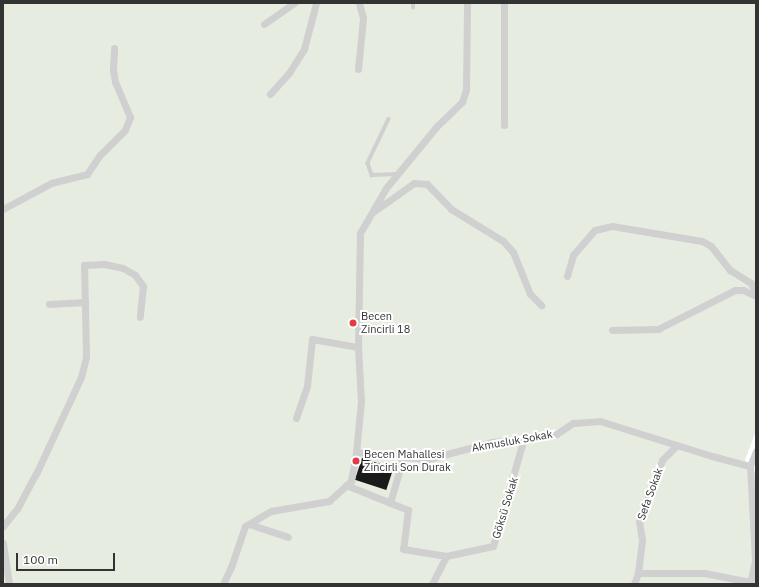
<!DOCTYPE html>
<meta charset="utf-8">
<style>
body{margin:0}
#map{position:relative;width:759px;height:587px;overflow:hidden;background:#fff;font-family:"IBM Plex Sans",sans-serif}
div>[style]{position:absolute}
[style*='--x']{left:calc(var(--x)*1px);top:calc(var(--y)*1px);width:calc(var(--w)*1px);rotate:calc(var(--a)*1deg)}
.green>*{inset:0;background:#e6ecdf}
.building>*{inset:0;background:#1a1a1a;transform-origin:0 0}
.lane>*{height:3.5px;margin:-1.75px;padding:0 1.75px;transform-origin:1.75px;border-radius:1.75px;background:#d0d0d0}
.street>*{height:7px;margin:-3.5px;padding:0 3.5px;transform-origin:3.5px;border-radius:3.5px;background:#d0d0d0}
.dots>*{width:11px;height:11px;translate:-50% -50%;box-sizing:border-box;border:2px solid #fff;border-radius:50%}
span{translate:-50% -50%;white-space:nowrap;text-align:center;line-height:1.15;-webkit-text-stroke:4px #fff;paint-order:stroke}
.poi-label{font-size:11px;color:#333}
.left{translate:0 -50%;text-align:left}
.street-label{font-size:11px;color:#333}
.frame{position:absolute;inset:0;border:4px solid #333;pointer-events:none}
.scale{position:absolute;left:16px;top:553px;width:99px;height:18px;box-sizing:border-box;border:2px solid #333;border-top:0;padding-left:5px;font-size:12px;line-height:14px;white-space:nowrap;color:#333;-webkit-text-stroke:3px #fff;paint-order:stroke}
</style>
<div id="map">
<div class="green">
<i style="clip-path:polygon(3px 3px,756px 3px,756px 431px,745px 460px,756px 474px,756px 584px,3px 584px)"></i>
</div>
<div class="building">
<i style="left:362px;top:458px;width:33px;height:23px;rotate:18deg"></i>
</div>
<div class="lane">
<i style="--x:413;--y:8;--w:5;--a:-90"></i>
<i style="--x:389;--y:119;--w:49;--a:115.5"></i>
<i style="--x:368;--y:163;--w:13;--a:72"></i>
<i style="--x:372;--y:175;--w:25;--a:-2"></i>
</div>
<div class="street">
<i style="--x:504;--y:3;--w:122;--a:90"></i>
<i style="--x:264;--y:24;--w:37;--a:-35"></i>
<i style="--x:358;--y:69;--w:51;--a:-84.4"></i>
<i style="--x:363;--y:18;--w:16;--a:-105"></i>
<i style="--x:270;--y:94;--w:28;--a:-48"></i>
<i style="--x:289;--y:73;--w:28;--a:-58"></i>
<i style="--x:304;--y:49;--w:48;--a:-75.4"></i>
<i style="--x:3;--y:209;--w:55;--a:-28.4"></i>
<i style="--x:51;--y:183;--w:37;--a:-14"></i>
<i style="--x:87;--y:174;--w:23;--a:-56"></i>
<i style="--x:100;--y:155;--w:35;--a:-45"></i>
<i style="--x:125;--y:130;--w:14;--a:-69"></i>
<i style="--x:130;--y:117;--w:38;--a:-113"></i>
<i style="--x:115;--y:82;--w:12;--a:-99"></i>
<i style="--x:113;--y:70;--w:22;--a:-87"></i>
<i style="--x:373;--y:212;--w:50;--a:-35.3"></i>
<i style="--x:414;--y:183;--w:13;--a:4"></i>
<i style="--x:427;--y:184;--w:35;--a:46"></i>
<i style="--x:451;--y:209;--w:61;--a:31.6"></i>
<i style="--x:503;--y:241;--w:15;--a:48"></i>
<i style="--x:513;--y:252;--w:45;--a:68"></i>
<i style="--x:530;--y:294;--w:16;--a:45"></i>
<i style="--x:567;--y:276;--w:22;--a:-74"></i>
<i style="--x:573;--y:255;--w:33;--a:-49"></i>
<i style="--x:595;--y:230;--w:17;--a:-13"></i>
<i style="--x:612;--y:226;--w:91;--a:9.5"></i>
<i style="--x:702;--y:241;--w:10;--a:29"></i>
<i style="--x:711;--y:246;--w:31;--a:52"></i>
<i style="--x:730;--y:270;--w:25;--a:32"></i>
<i style="--x:751;--y:283;--w:13;--a:67"></i>
<i style="--x:49;--y:304;--w:36;--a:-3"></i>
<i style="--x:612;--y:330;--w:46;--a:-1.2"></i>
<i style="--x:658;--y:329;--w:86;--a:-26.9"></i>
<i style="--x:735;--y:290;--w:8;--a:0"></i>
<i style="--x:743;--y:290;--w:14;--a:25"></i>
<i style="--x:296;--y:418;--w:34;--a:-71"></i>
<i style="--x:307;--y:386;--w:47;--a:-83.9"></i>
<i style="--x:312;--y:339;--w:47;--a:9.9"></i>
<i style="--x:356;--y:452;--w:50;--a:-84.3"></i>
<i style="--x:361;--y:402;--w:55;--a:-93.1"></i>
<i style="--x:358;--y:347;--w:114;--a:-89"></i>
<i style="--x:360;--y:233;--w:52;--a:-60"></i>
<i style="--x:386;--y:188;--w:80;--a:-50.6"></i>
<i style="--x:437;--y:126;--w:35;--a:-44"></i>
<i style="--x:462;--y:102;--w:13;--a:-72"></i>
<i style="--x:466;--y:90;--w:87;--a:-89.3"></i>
<i style="--x:346;--y:485;--w:67;--a:22"></i>
<i style="--x:408;--y:510;--w:39;--a:97"></i>
<i style="--x:403;--y:549;--w:44;--a:9.2"></i>
<i style="--x:390;--y:503;--w:47;--a:-73.9"></i>
<i style="--x:249;--y:524;--w:41;--a:18.4"></i>
<i style="--x:3;--y:526;--w:22;--a:-51"></i>
<i style="--x:17;--y:509;--w:40;--a:-62"></i>
<i style="--x:36;--y:474;--w:107;--a:-65.1"></i>
<i style="--x:81;--y:377;--w:21;--a:-76"></i>
<i style="--x:86;--y:357;--w:92;--a:-91.2"></i>
<i style="--x:84;--y:265;--w:20;--a:-3"></i>
<i style="--x:104;--y:264;--w:19;--a:12"></i>
<i style="--x:123;--y:268;--w:14;--a:30"></i>
<i style="--x:135;--y:275;--w:14;--a:54"></i>
<i style="--x:143;--y:286;--w:31;--a:96"></i>
<i style="--x:3;--y:543;--w:41;--a:81.7"></i>
<i style="--x:638;--y:573;--w:33;--a:-83"></i>
<i style="--x:642;--y:540;--w:19;--a:-99"></i>
<i style="--x:639;--y:521;--w:65;--a:-69.3"></i>
<i style="--x:662;--y:460;--w:21;--a:-45"></i>
<i style="--x:223;--y:584;--w:19;--a:-65"></i>
<i style="--x:231;--y:567;--w:43;--a:-71.1"></i>
<i style="--x:245;--y:526;--w:30;--a:-30"></i>
<i style="--x:271;--y:511;--w:59;--a:-9.8"></i>
<i style="--x:329;--y:501;--w:30;--a:-42"></i>
<i style="--x:351;--y:481;--w:29;--a:-80"></i>
<i style="--x:356;--y:452;--w:72;--a:5.6"></i>
<i style="--x:428;--y:459;--w:66;--a:-14.9"></i>
<i style="--x:492;--y:442;--w:63;--a:-6.3"></i>
<i style="--x:555;--y:435;--w:22;--a:-34"></i>
<i style="--x:573;--y:423;--w:27;--a:-4"></i>
<i style="--x:600;--y:421;--w:117;--a:17.4"></i>
<i style="--x:712;--y:456;--w:39;--a:15"></i>
<i style="--x:432;--y:584;--w:31;--a:-63"></i>
<i style="--x:446;--y:556;--w:48;--a:-12"></i>
<i style="--x:493;--y:546;--w:112;--a:-74"></i>
<i style="--x:634;--y:584;--w:12;--a:-70"></i>
<i style="--x:638;--y:573;--w:66;--a:0"></i>
<i style="--x:704;--y:573;--w:47;--a:11.1"></i>
<i style="--x:750;--y:584;--w:25;--a:-78"></i>
<i style="--x:755;--y:560;--w:94;--a:-93"></i>
<i style="--x:750;--y:466;--w:16;--a:-68"></i>
</div>
<div class="dots">
<i style="left:353px;top:323px;background:#e63946"></i>
<i style="left:356px;top:461px;background:#e63946"></i>
</div>
<div class="poi-label">
<span class="left" style="left:361px;top:323px">Becen<br>Zincirli 18</span>
<span class="left" style="left:364px;top:461px">Becen Mahallesi<br>Zincirli Son Durak</span>
</div>
<div class="street-label">
<span style="left:512px;top:441px;rotate:-10deg">Akmusluk Sokak</span>
<span style="left:650px;top:494px;rotate:-70deg">Sefa Sokak</span>
<span style="left:505px;top:508px;rotate:-73deg">Göksü Sokak</span>
</div>
<div class="frame"></div>
<div class="scale">100 m</div>
</div>
